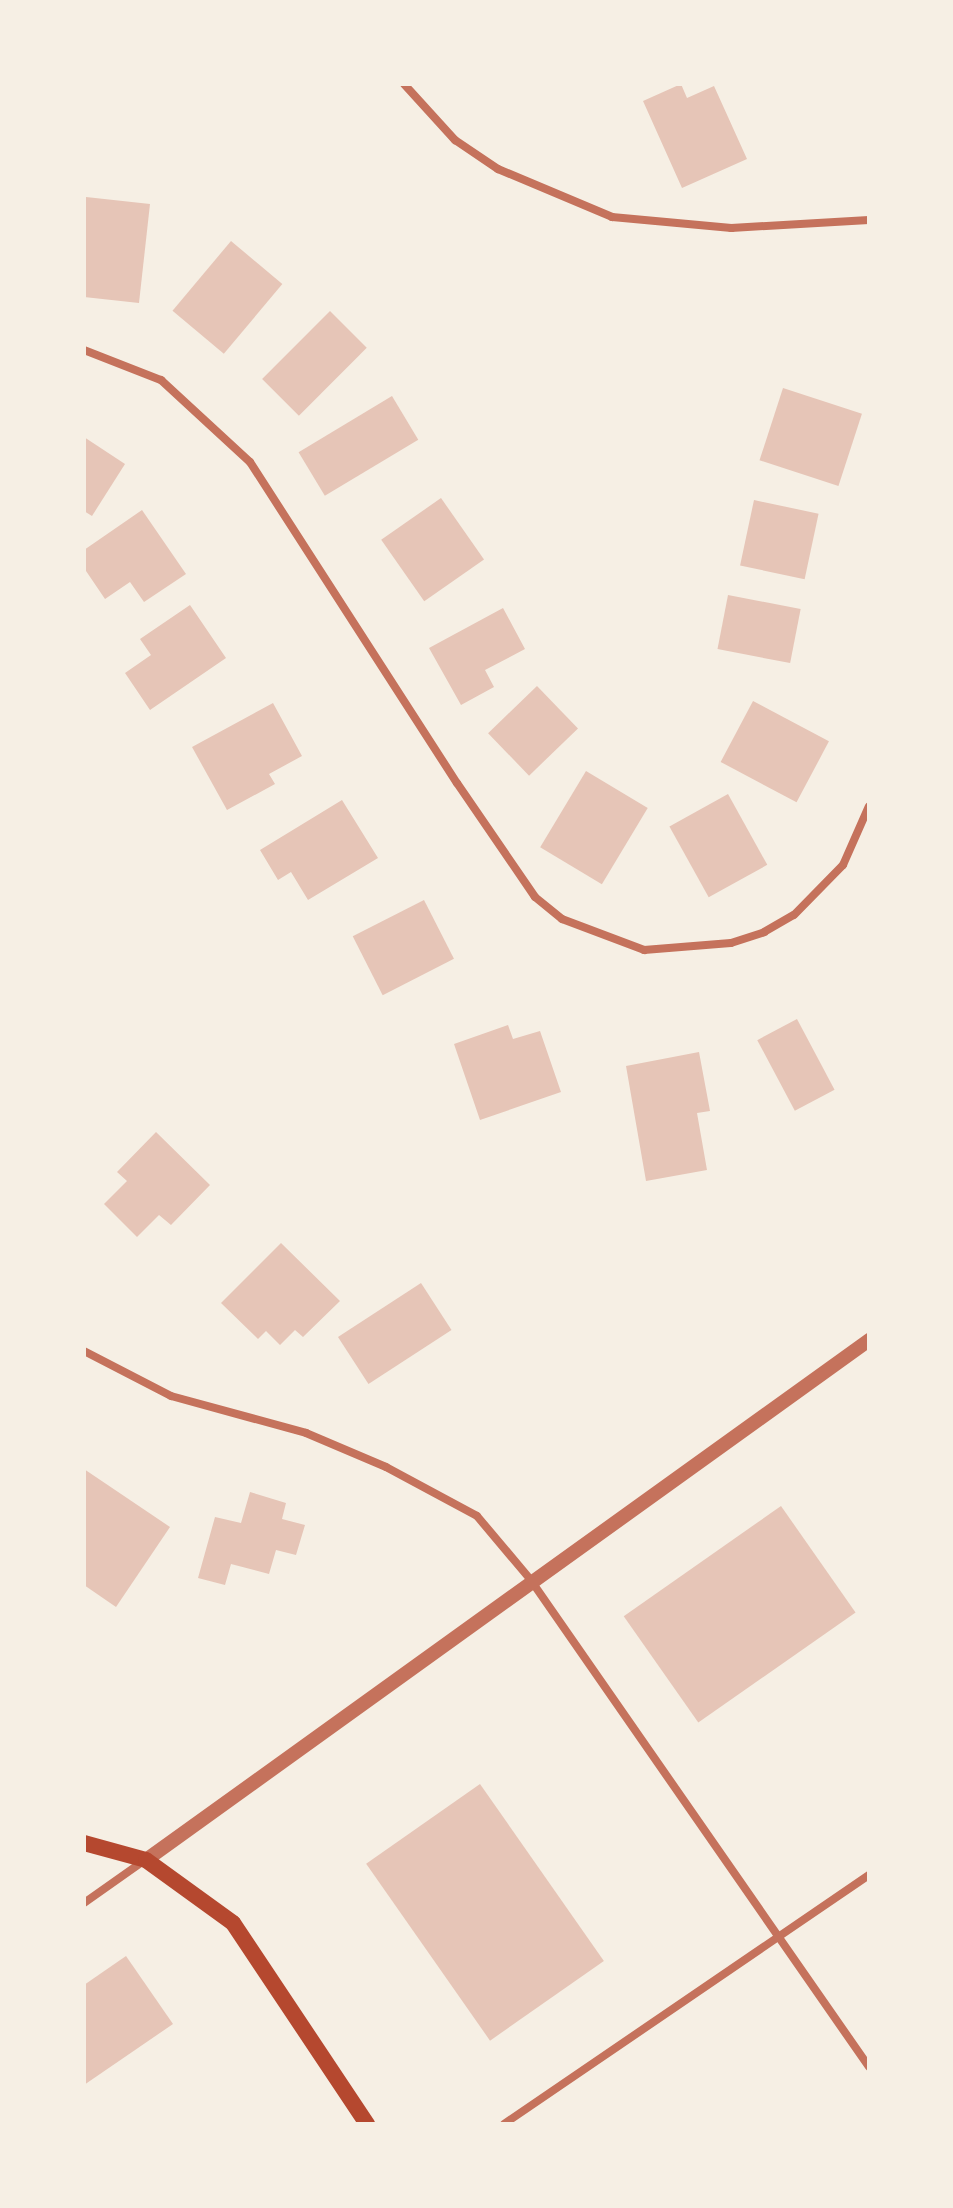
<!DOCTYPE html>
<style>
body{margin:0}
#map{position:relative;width:953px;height:2208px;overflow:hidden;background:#f6efe4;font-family:"IBM Plex Sans",sans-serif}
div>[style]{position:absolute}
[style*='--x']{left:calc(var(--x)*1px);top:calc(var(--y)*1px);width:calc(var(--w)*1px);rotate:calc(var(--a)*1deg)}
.building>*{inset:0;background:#e6c5b7;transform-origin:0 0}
.minor>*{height:8px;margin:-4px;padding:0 4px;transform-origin:4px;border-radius:4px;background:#c5725c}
.tertiary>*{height:14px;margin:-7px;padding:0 7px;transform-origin:7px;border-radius:7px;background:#c5725c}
.secondary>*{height:16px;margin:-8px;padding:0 8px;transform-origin:8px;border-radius:8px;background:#b5482f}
span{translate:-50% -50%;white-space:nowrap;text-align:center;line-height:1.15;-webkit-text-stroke:6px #f6efe4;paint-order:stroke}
.frame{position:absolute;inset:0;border:86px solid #f6efe4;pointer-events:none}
</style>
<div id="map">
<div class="building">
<i style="clip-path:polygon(681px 84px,687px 98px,714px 86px,747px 159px,682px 188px,643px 101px)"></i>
<i style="clip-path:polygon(86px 197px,150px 204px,139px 303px,84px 297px)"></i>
<i style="left:231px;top:241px;width:67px;height:91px;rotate:40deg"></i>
<i style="left:330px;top:311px;width:52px;height:96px;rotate:45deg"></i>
<i style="left:783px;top:388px;width:83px;height:76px;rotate:18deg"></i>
<i style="left:392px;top:396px;width:51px;height:109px;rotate:59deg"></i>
<i style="clip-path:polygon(84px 437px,125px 464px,92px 516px,84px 511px)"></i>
<i style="left:441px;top:498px;width:75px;height:73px;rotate:55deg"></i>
<i style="left:754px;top:500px;width:66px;height:67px;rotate:12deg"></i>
<i style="clip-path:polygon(142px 510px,186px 574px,144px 602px,130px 582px,105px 599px,84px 568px,84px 550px)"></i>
<i style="left:728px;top:595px;width:74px;height:55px;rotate:11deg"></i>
<i style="clip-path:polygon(190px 605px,226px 658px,150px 710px,125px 673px,151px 655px,140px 639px)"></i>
<i style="clip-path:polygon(503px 608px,525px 649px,485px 670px,494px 687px,461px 705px,429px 648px)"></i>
<i style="left:537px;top:686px;width:59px;height:68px;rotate:46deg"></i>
<i style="left:753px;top:701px;width:86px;height:69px;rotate:28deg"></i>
<i style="clip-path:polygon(273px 703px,302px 756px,269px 774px,275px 784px,227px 810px,192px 747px)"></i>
<i style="left:586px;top:771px;width:72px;height:89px;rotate:31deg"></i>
<i style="left:728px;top:794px;width:81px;height:67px;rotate:61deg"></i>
<i style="clip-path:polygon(342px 800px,378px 858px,308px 900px,291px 872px,278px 880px,260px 850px)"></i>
<i style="left:424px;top:900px;width:66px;height:80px;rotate:63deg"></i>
<i style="left:797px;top:1019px;width:80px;height:45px;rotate:62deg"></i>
<i style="clip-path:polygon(508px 1025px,513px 1039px,540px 1031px,561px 1092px,480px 1120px,454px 1044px)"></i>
<i style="clip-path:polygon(699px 1052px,710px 1111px,697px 1113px,707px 1170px,646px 1181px,626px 1066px)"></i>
<i style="clip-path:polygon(156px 1132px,210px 1185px,171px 1225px,159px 1215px,137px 1237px,104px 1204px,127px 1181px,117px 1172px)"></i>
<i style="clip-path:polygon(281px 1243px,340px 1301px,303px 1337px,295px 1330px,280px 1345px,266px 1331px,258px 1339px,221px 1303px)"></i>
<i style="left:421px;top:1283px;width:56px;height:99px;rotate:57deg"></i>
<i style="clip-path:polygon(84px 1469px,170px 1527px,116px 1607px,84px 1585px)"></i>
<i style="clip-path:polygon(250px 1492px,286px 1503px,282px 1519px,305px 1525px,296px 1555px,276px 1550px,269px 1574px,231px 1564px,225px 1585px,198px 1578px,215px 1517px,241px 1523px)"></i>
<i style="left:781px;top:1506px;width:130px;height:192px;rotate:55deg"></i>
<i style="left:480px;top:1784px;width:216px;height:139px;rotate:55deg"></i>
<i style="clip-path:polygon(126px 1956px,173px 2024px,84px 2085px,84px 1985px)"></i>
</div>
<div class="minor">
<i style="--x:404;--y:84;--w:76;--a:47.7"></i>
<i style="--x:455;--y:140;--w:52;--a:34"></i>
<i style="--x:498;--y:169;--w:124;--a:22.8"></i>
<i style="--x:612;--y:217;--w:120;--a:5.3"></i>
<i style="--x:731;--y:228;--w:138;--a:-3.3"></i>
<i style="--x:84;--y:350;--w:83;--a:21.3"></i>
<i style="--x:161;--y:380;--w:121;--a:42.7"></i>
<i style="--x:250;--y:462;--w:382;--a:57.2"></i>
<i style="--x:457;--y:783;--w:138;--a:55.6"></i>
<i style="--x:535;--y:897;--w:35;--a:39"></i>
<i style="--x:562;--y:919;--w:88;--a:20.7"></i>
<i style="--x:644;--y:950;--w:87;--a:-4.6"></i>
<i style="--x:731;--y:943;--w:35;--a:-18"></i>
<i style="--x:764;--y:932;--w:34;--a:-30"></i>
<i style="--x:794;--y:915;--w:70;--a:-45.6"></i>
<i style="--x:843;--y:865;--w:64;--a:-66.2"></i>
<i style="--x:84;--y:1351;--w:98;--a:27.3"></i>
<i style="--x:171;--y:1396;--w:140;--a:15.3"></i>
<i style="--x:306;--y:1433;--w:87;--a:23"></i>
<i style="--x:386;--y:1467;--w:103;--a:28.3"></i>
<i style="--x:477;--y:1516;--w:82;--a:49.9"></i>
<i style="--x:530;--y:1579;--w:594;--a:55.21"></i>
<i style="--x:84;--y:1903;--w:75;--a:-35.2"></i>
<i style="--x:504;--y:2124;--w:442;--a:-34.3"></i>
</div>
<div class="tertiary">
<i style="--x:146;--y:1860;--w:891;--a:-35.72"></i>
</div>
<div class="secondary">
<i style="--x:84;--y:1843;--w:64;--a:15.3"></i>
<i style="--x:146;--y:1860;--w:107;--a:35.9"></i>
<i style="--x:233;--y:1923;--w:242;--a:56.3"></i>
</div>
<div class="frame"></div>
</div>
